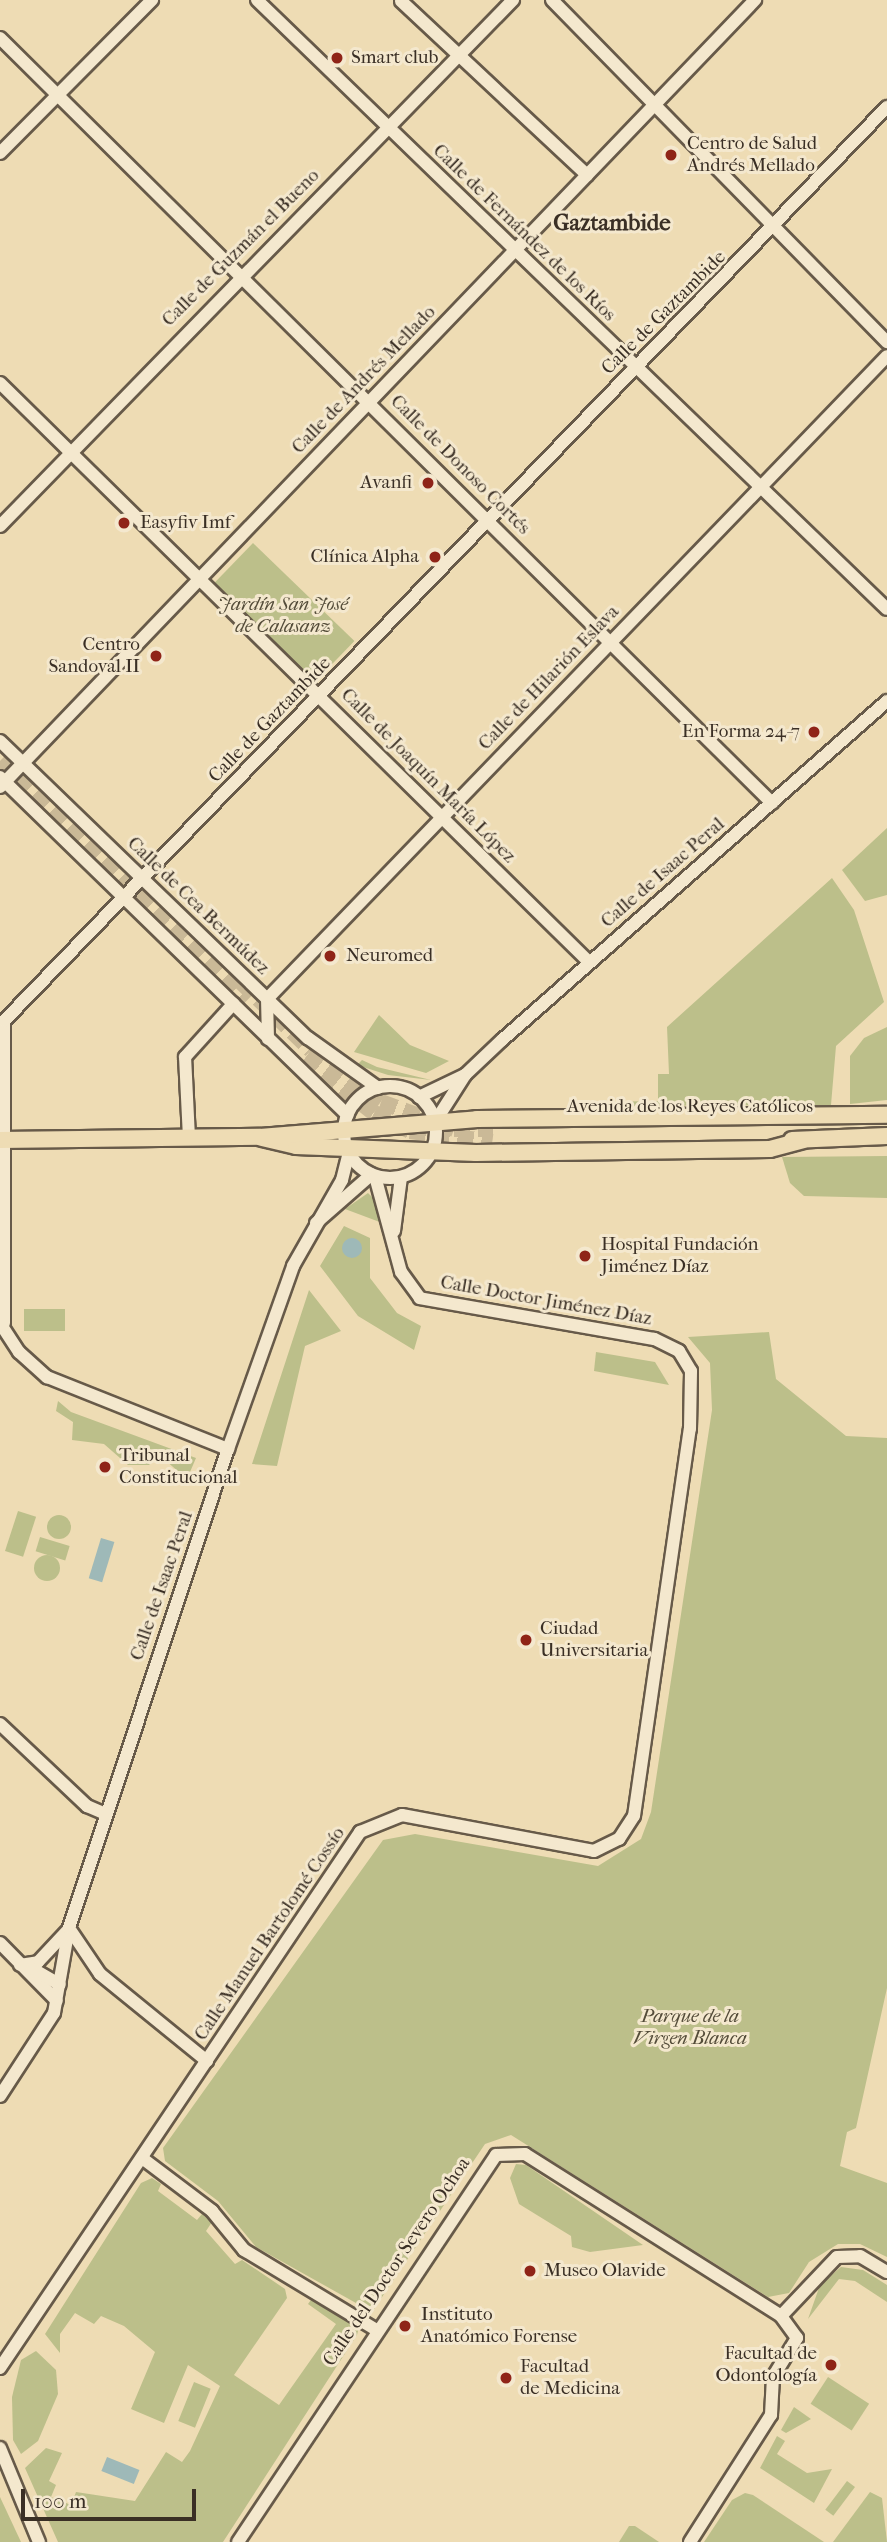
<!DOCTYPE html>
<meta charset="utf-8">
<style>
body{margin:0}
#map{position:relative;width:887px;height:2542px;overflow:hidden;background:#eedcb4;font-family:"IM FELL French Canon",serif}
div>[style]{position:absolute}
[style*='--x']{left:calc(var(--x)*1px);top:calc(var(--y)*1px);width:calc(var(--w)*1px);rotate:calc(var(--a)*1deg)}
.green>*{inset:0;background:#bcbf8a;transform-origin:0 0}
.round{border-radius:50%}
.water>*{inset:0;background:#9eb9b8;transform-origin:0 0}
.major-tunnel>*{height:16px;margin-top:-8px;transform-origin:0;background:repeating-linear-gradient(90deg,#cab997 0 16px,transparent 0 24px)}
.roads{filter:drop-shadow(2px 0 #675a49) drop-shadow(-2px 0 #675a49) drop-shadow(0 2px #675a49) drop-shadow(0 -2px #675a49)}
.minor>*{height:12px;margin:-6px;padding:0 6px;transform-origin:6px;border-radius:6px;background:#f4e8ce}
.minor>.ring{margin:-6px;padding:0;box-sizing:content-box;background:none;border:12px solid #f4e8ce;border-radius:50%}
.major>*{height:16px;margin:-8px;padding:0 8px;transform-origin:8px;border-radius:8px;background:#eedcb4}
.dots>*{width:19px;height:19px;translate:-50% -50%;box-sizing:border-box;border:4px solid #f4e8ce;border-radius:50%}
span{translate:-50% -50%;white-space:nowrap;text-align:center;line-height:1.15;-webkit-text-stroke:6px #f4e8ce;paint-order:stroke}
.poi-label{font-size:19px;color:#3a2f25}
.left{translate:0 -50%;text-align:left}
.right{translate:-100% -50%;text-align:right}
.street-label{font-size:19px;color:#3a2f25}
.park-label{font-size:19px;color:#544c39;font-style:italic}
.quarter-label{font-size:23px;color:#3a2f25;font-weight:700}
.scale{position:absolute;left:21px;top:2489px;width:175px;height:32px;box-sizing:border-box;border:4px solid #3a2f25;border-top:0;padding-left:9px;font-size:21px;line-height:24px;white-space:nowrap;color:#3a2f25;-webkit-text-stroke:5px #f4e8ce;paint-order:stroke}
</style>
<div id="map">
<div class="green">
<i style="left:253px;top:543px;width:141px;height:63px;rotate:44deg"></i>
<i style="clip-path:polygon(887px 828px,887px 895px,865px 901px,842px 870px)"></i>
<i style="clip-path:polygon(832px 878px,854px 910px,884px 1002px,836px 1046px,831px 1105px,600px 1106px,596px 1102px,658px 1101px,658px 1074px,669px 1074px,667px 1027px)"></i>
<i style="clip-path:polygon(379px 1015px,410px 1045px,449px 1061px,426px 1073px,354px 1052px)"></i>
<i style="clip-path:polygon(887px 1027px,887px 1100px,850px 1104px,850px 1056px,864px 1038px)"></i>
<i style="clip-path:polygon(362px 1060px,377px 1067px,431px 1080px,388px 1075px,357px 1065px)"></i>
<i style="clip-path:polygon(887px 1156px,887px 1198px,804px 1196px,790px 1183px,782px 1157px)"></i>
<i style="clip-path:polygon(368px 1193px,378px 1203px,385px 1224px,345px 1209px)"></i>
<i style="clip-path:polygon(344px 1226px,370px 1238px,370px 1278px,397px 1313px,421px 1326px,414px 1350px,358px 1316px,320px 1266px)"></i>
<i style="clip-path:polygon(309px 1290px,341px 1331px,305px 1346px,277px 1466px,252px 1464px)"></i>
<i style="left:24px;top:1309px;width:41px;height:22px"></i>
<i style="clip-path:polygon(769px 1332px,776px 1379px,846px 1436px,887px 1438px,887px 1988px,856px 2128px,847px 2132px,840px 2166px,887px 2183px,887px 2257px,860px 2244px,838px 2244px,809px 2262px,789px 2293px,768px 2297px,511px 2135px,485px 2144px,372px 2312px,256px 2247px,218px 2201px,165px 2161px,163px 2148px,383px 1840px,415px 1834px,598px 1866px,641px 1839px,651px 1812px,712px 1410px,710px 1363px,688px 1337px)"></i>
<i style="clip-path:polygon(596px 1352px,655px 1362px,669px 1385px,594px 1371px)"></i>
<i style="clip-path:polygon(58px 1401px,71px 1412px,196px 1458px,187px 1479px,158px 1454px,149px 1465px,128px 1465px,104px 1444px,72px 1440px,73px 1422px,56px 1411px)"></i>
<i style="left:18px;top:1511px;width:19px;height:42px;rotate:18deg"></i>
<i class="round" style="left:47px;top:1515px;width:24px;height:24px"></i>
<i style="left:40px;top:1537px;width:31px;height:15px;rotate:17deg"></i>
<i class="round" style="left:34px;top:1555px;width:26px;height:26px"></i>
<i style="clip-path:polygon(516px 2164px,526px 2165px,643px 2245px,590px 2252px,572px 2247px,571px 2236px,519px 2204px,510px 2178px)"></i>
<i style="clip-path:polygon(152px 2178px,161px 2184px,158px 2191px,197px 2220px,202px 2214px,212px 2222px,206px 2231px,235px 2264px,242px 2260px,285px 2289px,287px 2298px,234px 2375px,279px 2405px,336px 2324px,308px 2304px,313px 2297px,359px 2327px,357px 2335px,223px 2542px,58px 2542px,25px 2468px,46px 2448px,62px 2453px,49px 2481px,56px 2485px,51px 2497px,71px 2505px,76px 2492px,135px 2501px,166px 2452px,182px 2462px,190px 2451px,220px 2386px,188px 2365px,164px 2423px,131px 2409px,155px 2352px,124px 2326px,101px 2316px,94px 2324px,75px 2313px,60px 2334px,60px 2353px,45px 2334px,141px 2183px)"></i>
<i style="clip-path:polygon(841px 2267px,863px 2270px,887px 2285px,887px 2302px,855px 2281px,839px 2279px,808px 2319px,820px 2285px)"></i>
<i style="clip-path:polygon(36px 2351px,56px 2370px,58px 2394px,38px 2441px,21px 2454px,13px 2440px,12px 2397px,21px 2360px)"></i>
<i style="left:828px;top:2377px;width:49px;height:32px;rotate:33deg"></i>
<i style="left:194px;top:2382px;width:18px;height:42px;rotate:22deg"></i>
<i style="clip-path:polygon(794px 2407px,811px 2419px,786px 2433px,781px 2430px)"></i>
<i style="clip-path:polygon(777px 2436px,785px 2441px,777px 2454px,807px 2473px,832px 2469px,814px 2503px,760px 2468px)"></i>
<i style="left:847px;top:2481px;width:10px;height:36px;rotate:37deg"></i>
<i style="clip-path:polygon(870px 2492px,882px 2498px,887px 2542px,833px 2542px)"></i>
<i style="clip-path:polygon(745px 2493px,753px 2495px,824px 2542px,704px 2542px,732px 2500px)"></i>
<i style="clip-path:polygon(0 2497px,21px 2542px,0 2542px)"></i>
<i style="clip-path:polygon(629px 2526px,635px 2526px,659px 2542px,619px 2542px)"></i>
</div>
<div class="water">
<i class="round" style="left:342px;top:1238px;width:20px;height:20px"></i>
<i style="left:101px;top:1538px;width:14px;height:42px;rotate:17deg"></i>
<i style="left:107px;top:2457px;width:35px;height:15px;rotate:22deg"></i>
</div>
<div class="major-tunnel">
<i style="--x:0;--y:761;--w:344;--a:44.3"></i>
<i style="--x:241;--y:982;--w:98;--a:44.2"></i>
<i style="--x:311;--y:1050;--w:87;--a:36.6"></i>
<i style="--x:381;--y:1102;--w:78;--a:20.3"></i>
<i style="--x:454;--y:1129;--w:39;--a:0"></i>
<i style="--x:305;--y:1058;--w:88;--a:38.6"></i>
<i style="--x:374;--y:1113;--w:40;--a:26.6"></i>
<i style="--x:410;--y:1131;--w:83;--a:7.6"></i>
</div>
<div class="roads">
<div class="minor">
<i style="--x:257;--y:0;--w:876;--a:44.03"></i>
<i style="--x:552;--y:0;--w:479;--a:45.6"></i>
<i style="--x:401;--y:1;--w:255;--a:43.1"></i>
<i style="--x:0;--y:38;--w:1087;--a:44.74"></i>
<i style="--x:0;--y:153;--w:216;--a:-45.2"></i>
<i style="--x:0;--y:383;--w:826;--a:44.51"></i>
<i style="--x:0;--y:526;--w:735;--a:-45.72"></i>
<i style="--x:0;--y:741;--w:428;--a:44"></i>
<i style="--x:308;--y:1038;--w:86;--a:35.5"></i>
<i style="--x:0;--y:777;--w:485;--a:44.2"></i>
<i style="--x:0;--y:787;--w:1091;--a:-46.19"></i>
<i style="--x:268;--y:1039;--w:40;--a:-91.4"></i>
<i style="--x:267;--y:999;--w:893;--a:-46.04"></i>
<i class="ring" style="left:344px;top:1086px;width:80px;height:80px"></i>
<i style="--x:419;--y:1097;--w:51;--a:-25.6"></i>
<i style="--x:435;--y:1122;--w:56;--a:-57.4"></i>
<i style="--x:465;--y:1075;--w:51;--a:-43.4"></i>
<i style="--x:502;--y:1040;--w:513;--a:-41.36"></i>
<i style="--x:189;--y:1138;--w:81;--a:-92.8"></i>
<i style="--x:185;--y:1057;--w:72;--a:-47.8"></i>
<i style="--x:316;--y:1223;--w:74;--a:-41.2"></i>
<i style="--x:394;--y:1231;--w:54;--a:-82.6"></i>
<i style="--x:0;--y:1323;--w:35;--a:57"></i>
<i style="--x:19;--y:1352;--w:38;--a:42"></i>
<i style="--x:47;--y:1377;--w:195;--a:21.7"></i>
<i style="--x:4;--y:1323;--w:302;--a:-90"></i>
<i style="--x:4;--y:1021;--w:1271;--a:-45.99"></i>
<i style="--x:0;--y:1724;--w:120;--a:43.3"></i>
<i style="--x:87;--y:1806;--w:21;--a:23"></i>
<i style="--x:69;--y:1928;--w:55;--a:56"></i>
<i style="--x:100;--y:1974;--w:138;--a:39.1"></i>
<i style="--x:0;--y:1943;--w:81;--a:45.5"></i>
<i style="--x:20;--y:1965;--w:18;--a:-9"></i>
<i style="--x:38;--y:1962;--w:42;--a:-46.9"></i>
<i style="--x:26;--y:1965;--w:39;--a:30"></i>
<i style="--x:0;--y:2096;--w:99;--a:-57"></i>
<i style="--x:54;--y:2013;--w:86;--a:-80"></i>
<i style="--x:69;--y:1928;--w:505;--a:-71.64"></i>
<i style="--x:228;--y:1449;--w:194;--a:-70.4"></i>
<i style="--x:293;--y:1266;--w:99;--a:-60.3"></i>
<i style="--x:342;--y:1180;--w:29;--a:-76"></i>
<i style="--x:142;--y:2158;--w:88;--a:37.1"></i>
<i style="--x:212;--y:2211;--w:50;--a:50.6"></i>
<i style="--x:244;--y:2250;--w:153;--a:31.1"></i>
<i style="--x:0;--y:2368;--w:646;--a:-56.11"></i>
<i style="--x:360;--y:1832;--w:45;--a:-22"></i>
<i style="--x:402;--y:1815;--w:195;--a:10.6"></i>
<i style="--x:594;--y:1851;--w:28;--a:-26"></i>
<i style="--x:619;--y:1839;--w:27;--a:-57"></i>
<i style="--x:634;--y:1816;--w:391;--a:-81.8"></i>
<i style="--x:690;--y:1429;--w:58;--a:-89"></i>
<i style="--x:691;--y:1371;--w:23;--a:-121"></i>
<i style="--x:679;--y:1351;--w:28;--a:-154"></i>
<i style="--x:654;--y:1339;--w:238;--a:-170.1"></i>
<i style="--x:420;--y:1298;--w:32;--a:-126"></i>
<i style="--x:401;--y:1272;--w:99;--a:-105.2"></i>
<i style="--x:0;--y:2448;--w:102;--a:67.5"></i>
<i style="--x:238;--y:2542;--w:465;--a:-56.3"></i>
<i style="--x:496;--y:2155;--w:29;--a:-2"></i>
<i style="--x:525;--y:2154;--w:303;--a:32.3"></i>
<i style="--x:781;--y:2316;--w:81;--a:-46.5"></i>
<i style="--x:837;--y:2257;--w:23;--a:-2"></i>
<i style="--x:860;--y:2256;--w:31;--a:31"></i>
<i style="--x:690;--y:2542;--w:151;--a:-57.5"></i>
<i style="--x:771;--y:2415;--w:38;--a:-87"></i>
<i style="--x:773;--y:2377;--w:46;--a:-58.4"></i>
<i style="--x:797;--y:2338;--w:27;--a:-126"></i>
</div>
<div class="major">
<i style="--x:262;--y:1138;--w:35;--a:13"></i>
<i style="--x:296;--y:1146;--w:180;--a:2.2"></i>
<i style="--x:476;--y:1153;--w:294;--a:-0.8"></i>
<i style="--x:770;--y:1149;--w:34;--a:-15"></i>
<i style="--x:0;--y:1140;--w:260;--a:-0.7"></i>
<i style="--x:260;--y:1137;--w:218;--a:-4.7"></i>
<i style="--x:477;--y:1119;--w:410;--a:-0.6"></i>
<i style="--x:792;--y:1140;--w:95;--a:-2.4"></i>
</div>
</div>
<div class="dots">
<i style="left:337px;top:58px;background:#8f2418"></i>
<i style="left:671px;top:155px;background:#8f2418"></i>
<i style="left:428px;top:483px;background:#8f2418"></i>
<i style="left:124px;top:523px;background:#8f2418"></i>
<i style="left:435px;top:557px;background:#8f2418"></i>
<i style="left:156px;top:656px;background:#8f2418"></i>
<i style="left:814px;top:732px;background:#8f2418"></i>
<i style="left:330px;top:956px;background:#8f2418"></i>
<i style="left:585px;top:1256px;background:#8f2418"></i>
<i style="left:105px;top:1467px;background:#8f2418"></i>
<i style="left:526px;top:1640px;background:#8f2418"></i>
<i style="left:530px;top:2271px;background:#8f2418"></i>
<i style="left:405px;top:2326px;background:#8f2418"></i>
<i style="left:831px;top:2365px;background:#8f2418"></i>
<i style="left:506px;top:2378px;background:#8f2418"></i>
</div>
<div class="poi-label">
<span class="left" style="left:351px;top:58px">Smart club</span>
<span class="left" style="left:687px;top:155px">Centro de Salud<br>Andrés Mellado</span>
<span class="right" style="left:412px;top:483px">Avanfi</span>
<span class="left" style="left:140px;top:523px">Easyfiv Imf</span>
<span class="right" style="left:419px;top:557px">Clínica Alpha</span>
<span class="right" style="left:140px;top:656px">Centro<br>Sandoval II</span>
<span class="right" style="left:800px;top:732px">En Forma 24-7</span>
<span class="left" style="left:346px;top:956px">Neuromed</span>
<span class="left" style="left:601px;top:1256px">Hospital Fundación<br>Jiménez Díaz</span>
<span class="left" style="left:119px;top:1467px">Tribunal<br>Constitucional</span>
<span class="left" style="left:540px;top:1640px">Ciudad<br>Universitaria</span>
<span class="left" style="left:544px;top:2271px">Museo Olavide</span>
<span class="left" style="left:421px;top:2326px">Instituto<br>Anatómico Forense</span>
<span class="right" style="left:817px;top:2365px">Facultad de<br>Odontología</span>
<span class="left" style="left:520px;top:2378px">Facultad<br>de Medicina</span>
</div>
<div class="street-label">
<span style="left:524px;top:233px;rotate:44deg">Calle de Fernández de los Ríos</span>
<span style="left:241px;top:248px;rotate:-45deg">Calle de Guzmán el Bueno</span>
<span style="left:664px;top:313px;rotate:-45deg">Calle de Gaztambide</span>
<span style="left:364px;top:380px;rotate:-46deg">Calle de Andrés Mellado</span>
<span style="left:460px;top:465px;rotate:45deg">Calle de Donoso Cortés</span>
<span style="left:549px;top:678px;rotate:-46deg">Calle de Hilarión Eslava</span>
<span style="left:270px;top:720px;rotate:-46deg">Calle de Gaztambide</span>
<span style="left:428px;top:776px;rotate:45deg">Calle de Joaquín María López</span>
<span style="left:663px;top:873px;rotate:-41deg">Calle de Isaac Peral</span>
<span style="left:198px;top:906px;rotate:44deg">Calle de Cea Bermúdez</span>
<span style="left:690px;top:1107px">Avenida de los Reyes Católicos</span>
<span style="left:546px;top:1301px;rotate:10deg">Calle Doctor Jiménez Díaz</span>
<span style="left:162px;top:1586px;rotate:-71deg">Calle de Isaac Peral</span>
<span style="left:270px;top:1934px;rotate:-56deg">Calle Manuel Bartolomé Cossío</span>
<span style="left:397px;top:2262px;rotate:-56deg">Calle del Doctor Severo Ochoa</span>
</div>
<div class="park-label">
<span style="left:283px;top:616px">Jardín San José<br>de Calasanz</span>
<span style="left:690px;top:2028px">Parque de la<br>Virgen Blanca</span>
</div>
<div class="quarter-label">
<span style="left:612px;top:223px">Gaztambide</span>
</div>
<div class="scale">100 m</div>
</div>
